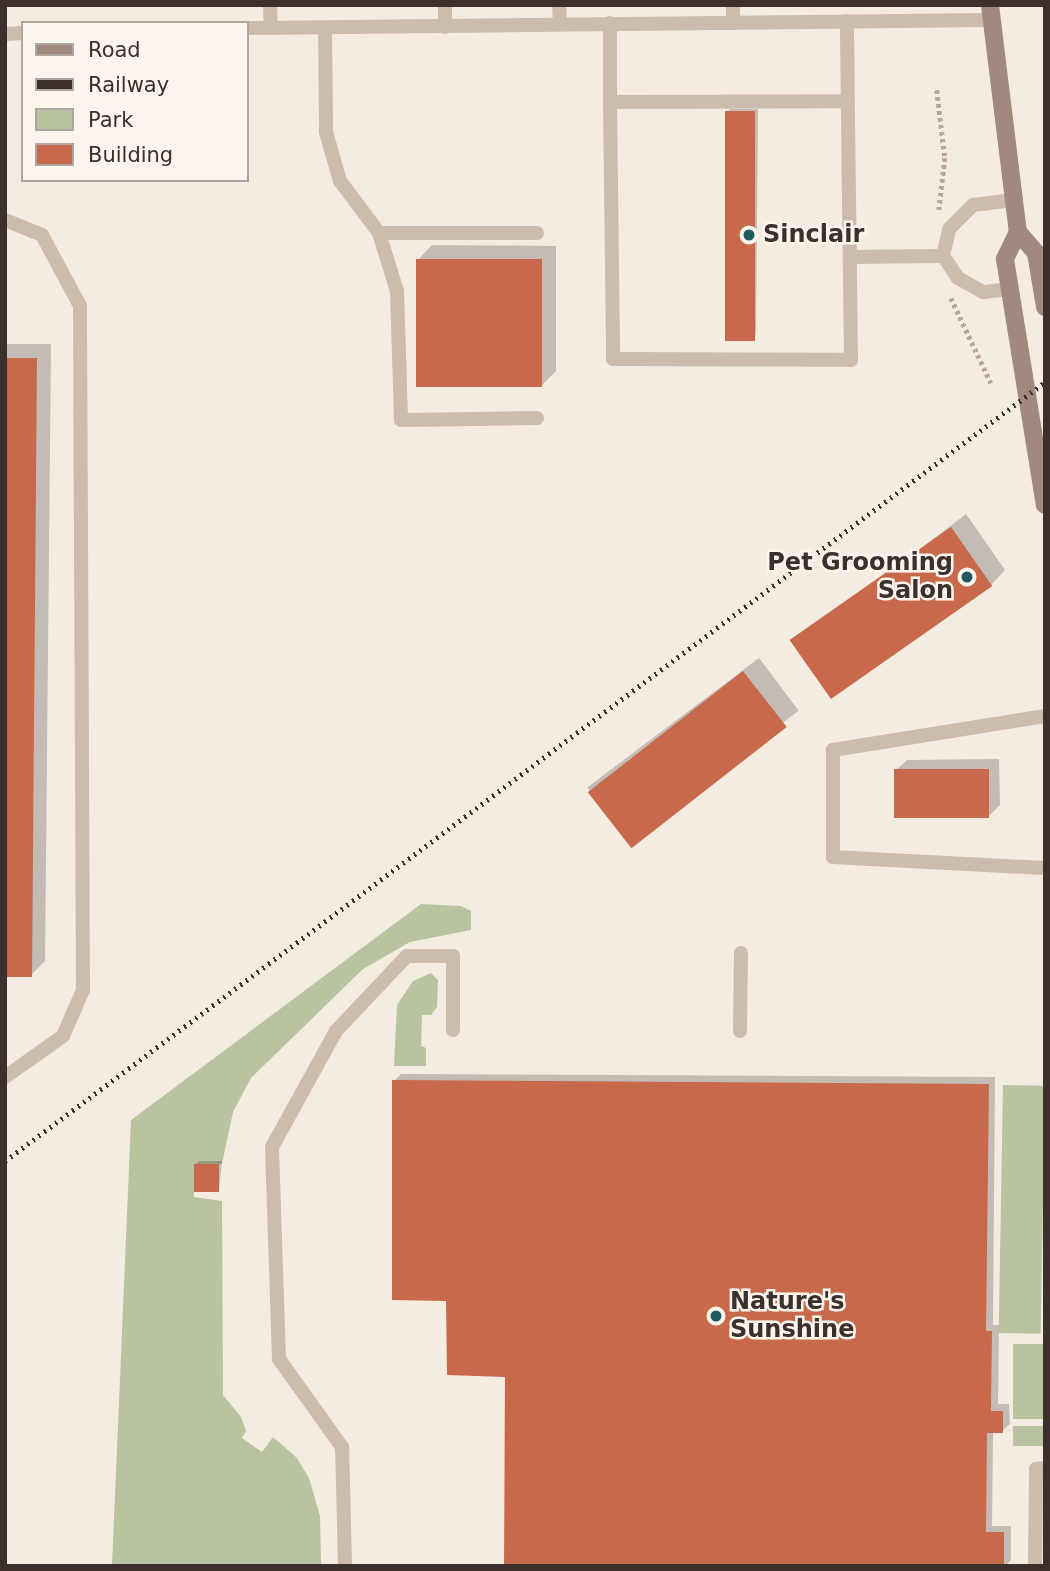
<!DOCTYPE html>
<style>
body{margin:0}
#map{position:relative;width:1050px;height:1571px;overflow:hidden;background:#f4ebe1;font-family:"DejaVu Sans",sans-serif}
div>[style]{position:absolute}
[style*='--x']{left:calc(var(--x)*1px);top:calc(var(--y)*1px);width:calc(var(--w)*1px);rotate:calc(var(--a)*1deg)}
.green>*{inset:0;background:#b8c4a0;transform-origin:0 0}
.shadow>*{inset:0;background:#0003;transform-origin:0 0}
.building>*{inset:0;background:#c8694b;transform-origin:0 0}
.path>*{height:4.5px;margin-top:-2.25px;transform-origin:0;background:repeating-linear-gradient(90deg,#b9a596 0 3.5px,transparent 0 7px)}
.lane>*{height:14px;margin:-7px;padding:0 7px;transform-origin:7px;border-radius:7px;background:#cdbbac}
.secondary>*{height:18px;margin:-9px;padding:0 9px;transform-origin:9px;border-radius:9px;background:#a18a7d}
.rail>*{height:5px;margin-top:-2.5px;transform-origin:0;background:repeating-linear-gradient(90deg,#3b302b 0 2px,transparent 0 7px)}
.dots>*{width:19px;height:19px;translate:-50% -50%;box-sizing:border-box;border:4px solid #fbf5ee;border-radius:50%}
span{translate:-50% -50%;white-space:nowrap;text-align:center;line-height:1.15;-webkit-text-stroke:5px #fbf5ee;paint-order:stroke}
.poi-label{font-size:24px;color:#3b302b;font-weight:700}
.left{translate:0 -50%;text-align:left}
.right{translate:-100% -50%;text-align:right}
.frame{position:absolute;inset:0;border:7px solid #3b302b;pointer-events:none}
.legend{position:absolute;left:21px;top:21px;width:228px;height:161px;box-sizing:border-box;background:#fbf5ee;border:2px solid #aea6a0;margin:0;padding:9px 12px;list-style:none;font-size:21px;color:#3b302b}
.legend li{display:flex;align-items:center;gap:14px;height:35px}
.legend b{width:35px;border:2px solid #aea6a0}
</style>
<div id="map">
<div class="green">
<i style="clip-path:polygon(421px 904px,461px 906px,471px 911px,471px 930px,410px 942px,363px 969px,251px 1078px,233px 1112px,222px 1164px,194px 1164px,194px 1197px,222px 1201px,223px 1395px,241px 1417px,246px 1431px,242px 1438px,262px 1452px,273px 1437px,297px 1458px,309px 1478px,320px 1516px,321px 1566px,112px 1566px,131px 1120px)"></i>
<i style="clip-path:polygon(431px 973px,438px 980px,437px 1007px,431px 1015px,422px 1015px,421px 1046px,426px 1048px,426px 1066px,394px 1066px,397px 1005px,413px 981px)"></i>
<i style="left:1003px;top:1085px;width:42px;height:248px;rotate:1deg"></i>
<i style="left:1013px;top:1344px;width:32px;height:75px"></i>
<i style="left:1013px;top:1426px;width:32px;height:20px"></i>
</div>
<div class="shadow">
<i style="clip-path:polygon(730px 109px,758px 109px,756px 338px,727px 112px)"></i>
<i style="clip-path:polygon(432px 245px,556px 246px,556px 371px,541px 386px,418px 260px)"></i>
<i style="clip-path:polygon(5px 344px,51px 344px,45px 961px,31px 975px,5px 975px)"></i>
<i style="clip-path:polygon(966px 514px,1005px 570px,991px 585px,795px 644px)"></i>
<i style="left:759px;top:658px;width:66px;height:215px;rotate:53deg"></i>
<i style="clip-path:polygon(999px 759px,1000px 805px,989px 816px,895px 771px,907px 760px)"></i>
<i style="clip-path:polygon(401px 1074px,995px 1077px,993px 1325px,999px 1325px,998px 1404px,1009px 1404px,1010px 1424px,1002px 1431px,993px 1431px,992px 1526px,1011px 1526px,1011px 1560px,1005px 1566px,505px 1566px,507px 1375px,448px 1299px,394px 1081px)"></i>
<i style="clip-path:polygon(199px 1161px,222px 1161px,219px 1190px,196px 1164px)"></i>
</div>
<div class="building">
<i style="left:725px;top:111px;width:30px;height:230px"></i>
<i style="left:416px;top:259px;width:126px;height:128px"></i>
<i style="clip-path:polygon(5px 358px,37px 358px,32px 977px,5px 977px)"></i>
<i style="left:951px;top:527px;width:72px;height:197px;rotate:55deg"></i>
<i style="left:743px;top:671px;width:71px;height:197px;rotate:52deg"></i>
<i style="left:989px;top:769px;width:49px;height:95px;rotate:90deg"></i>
<i style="clip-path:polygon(392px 1080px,989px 1084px,986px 1331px,992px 1331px,991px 1411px,1003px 1411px,1003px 1433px,987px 1433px,986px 1532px,1004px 1532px,1004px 1566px,504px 1566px,505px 1377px,447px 1375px,446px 1301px,392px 1300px)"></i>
<i style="left:194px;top:1164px;width:25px;height:28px"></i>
</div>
<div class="path">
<i style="--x:937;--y:90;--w:68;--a:83.3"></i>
<i style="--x:945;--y:158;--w:52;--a:96.6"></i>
<i style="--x:951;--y:298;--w:94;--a:64.8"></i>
</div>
<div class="lane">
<i style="--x:270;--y:5;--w:23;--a:88"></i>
<i style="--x:445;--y:5;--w:22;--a:90"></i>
<i style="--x:559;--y:5;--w:19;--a:87"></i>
<i style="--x:733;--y:5;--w:18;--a:90"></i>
<i style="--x:610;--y:23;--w:79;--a:90"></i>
<i style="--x:610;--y:102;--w:237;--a:-0.2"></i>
<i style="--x:247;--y:28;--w:743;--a:-0.62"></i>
<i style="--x:325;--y:28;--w:104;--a:89.4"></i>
<i style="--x:326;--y:132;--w:51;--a:74.1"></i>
<i style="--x:340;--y:181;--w:65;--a:53.1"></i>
<i style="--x:379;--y:233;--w:158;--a:0"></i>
<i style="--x:5;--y:34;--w:18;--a:-3"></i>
<i style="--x:610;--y:102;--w:257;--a:89.3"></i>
<i style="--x:613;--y:359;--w:238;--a:0.2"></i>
<i style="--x:851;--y:360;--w:339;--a:-90.7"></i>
<i style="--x:5;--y:220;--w:40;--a:22"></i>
<i style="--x:42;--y:235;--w:81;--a:61.8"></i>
<i style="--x:80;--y:306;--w:684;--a:89.75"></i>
<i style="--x:83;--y:990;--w:50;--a:113.5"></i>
<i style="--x:63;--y:1036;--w:71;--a:144.7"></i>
<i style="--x:379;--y:233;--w:61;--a:72.8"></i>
<i style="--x:397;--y:291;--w:129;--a:88.2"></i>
<i style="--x:401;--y:420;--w:136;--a:-0.8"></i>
<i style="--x:850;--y:257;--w:93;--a:-0.6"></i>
<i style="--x:1009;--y:289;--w:26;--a:173"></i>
<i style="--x:983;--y:292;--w:29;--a:-151"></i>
<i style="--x:958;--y:278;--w:27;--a:-124"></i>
<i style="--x:943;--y:256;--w:28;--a:-77"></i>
<i style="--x:949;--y:229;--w:34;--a:-45"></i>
<i style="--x:973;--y:205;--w:39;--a:-7"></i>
<i style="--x:1045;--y:716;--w:215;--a:170.9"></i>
<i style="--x:833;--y:750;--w:107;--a:90"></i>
<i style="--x:833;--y:857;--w:212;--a:3"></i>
<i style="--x:740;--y:1031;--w:78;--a:-89.3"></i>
<i style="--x:345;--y:1566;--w:119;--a:-91.4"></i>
<i style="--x:342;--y:1447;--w:108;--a:-125.6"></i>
<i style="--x:279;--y:1359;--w:212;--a:-91.9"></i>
<i style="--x:272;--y:1147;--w:132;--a:-61.1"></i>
<i style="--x:336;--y:1031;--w:103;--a:-46.6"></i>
<i style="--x:407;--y:956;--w:46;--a:0"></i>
<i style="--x:453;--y:956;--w:74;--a:90"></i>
<i style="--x:1035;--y:1566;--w:97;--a:-89.4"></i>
<i style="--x:1036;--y:1469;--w:9;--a:-6"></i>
</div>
<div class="secondary">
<i style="--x:990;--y:5;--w:229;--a:83"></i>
<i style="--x:1018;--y:232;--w:28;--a:49"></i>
<i style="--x:1036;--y:253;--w:55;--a:80.5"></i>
<i style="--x:1018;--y:232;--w:30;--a:116"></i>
<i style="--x:1005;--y:259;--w:249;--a:80.8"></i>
</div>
<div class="rail">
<i style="--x:5;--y:1161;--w:1299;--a:-36.83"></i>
</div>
<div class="dots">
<i style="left:749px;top:235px;background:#1f5a5e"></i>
<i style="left:967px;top:577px;background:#1f5a5e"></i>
<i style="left:716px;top:1316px;background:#1f5a5e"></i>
</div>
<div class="poi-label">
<span class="left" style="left:763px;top:235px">Sinclair</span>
<span class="right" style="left:953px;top:577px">Pet Grooming<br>Salon</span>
<span class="left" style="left:730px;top:1316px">Nature's<br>Sunshine</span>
</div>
<div class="frame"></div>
<ul class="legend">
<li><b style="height:9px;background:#a18a7d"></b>Road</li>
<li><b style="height:9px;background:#3b302b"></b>Railway</li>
<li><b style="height:19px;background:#b8c4a0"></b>Park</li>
<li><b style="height:19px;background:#c8694b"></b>Building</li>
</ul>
</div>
